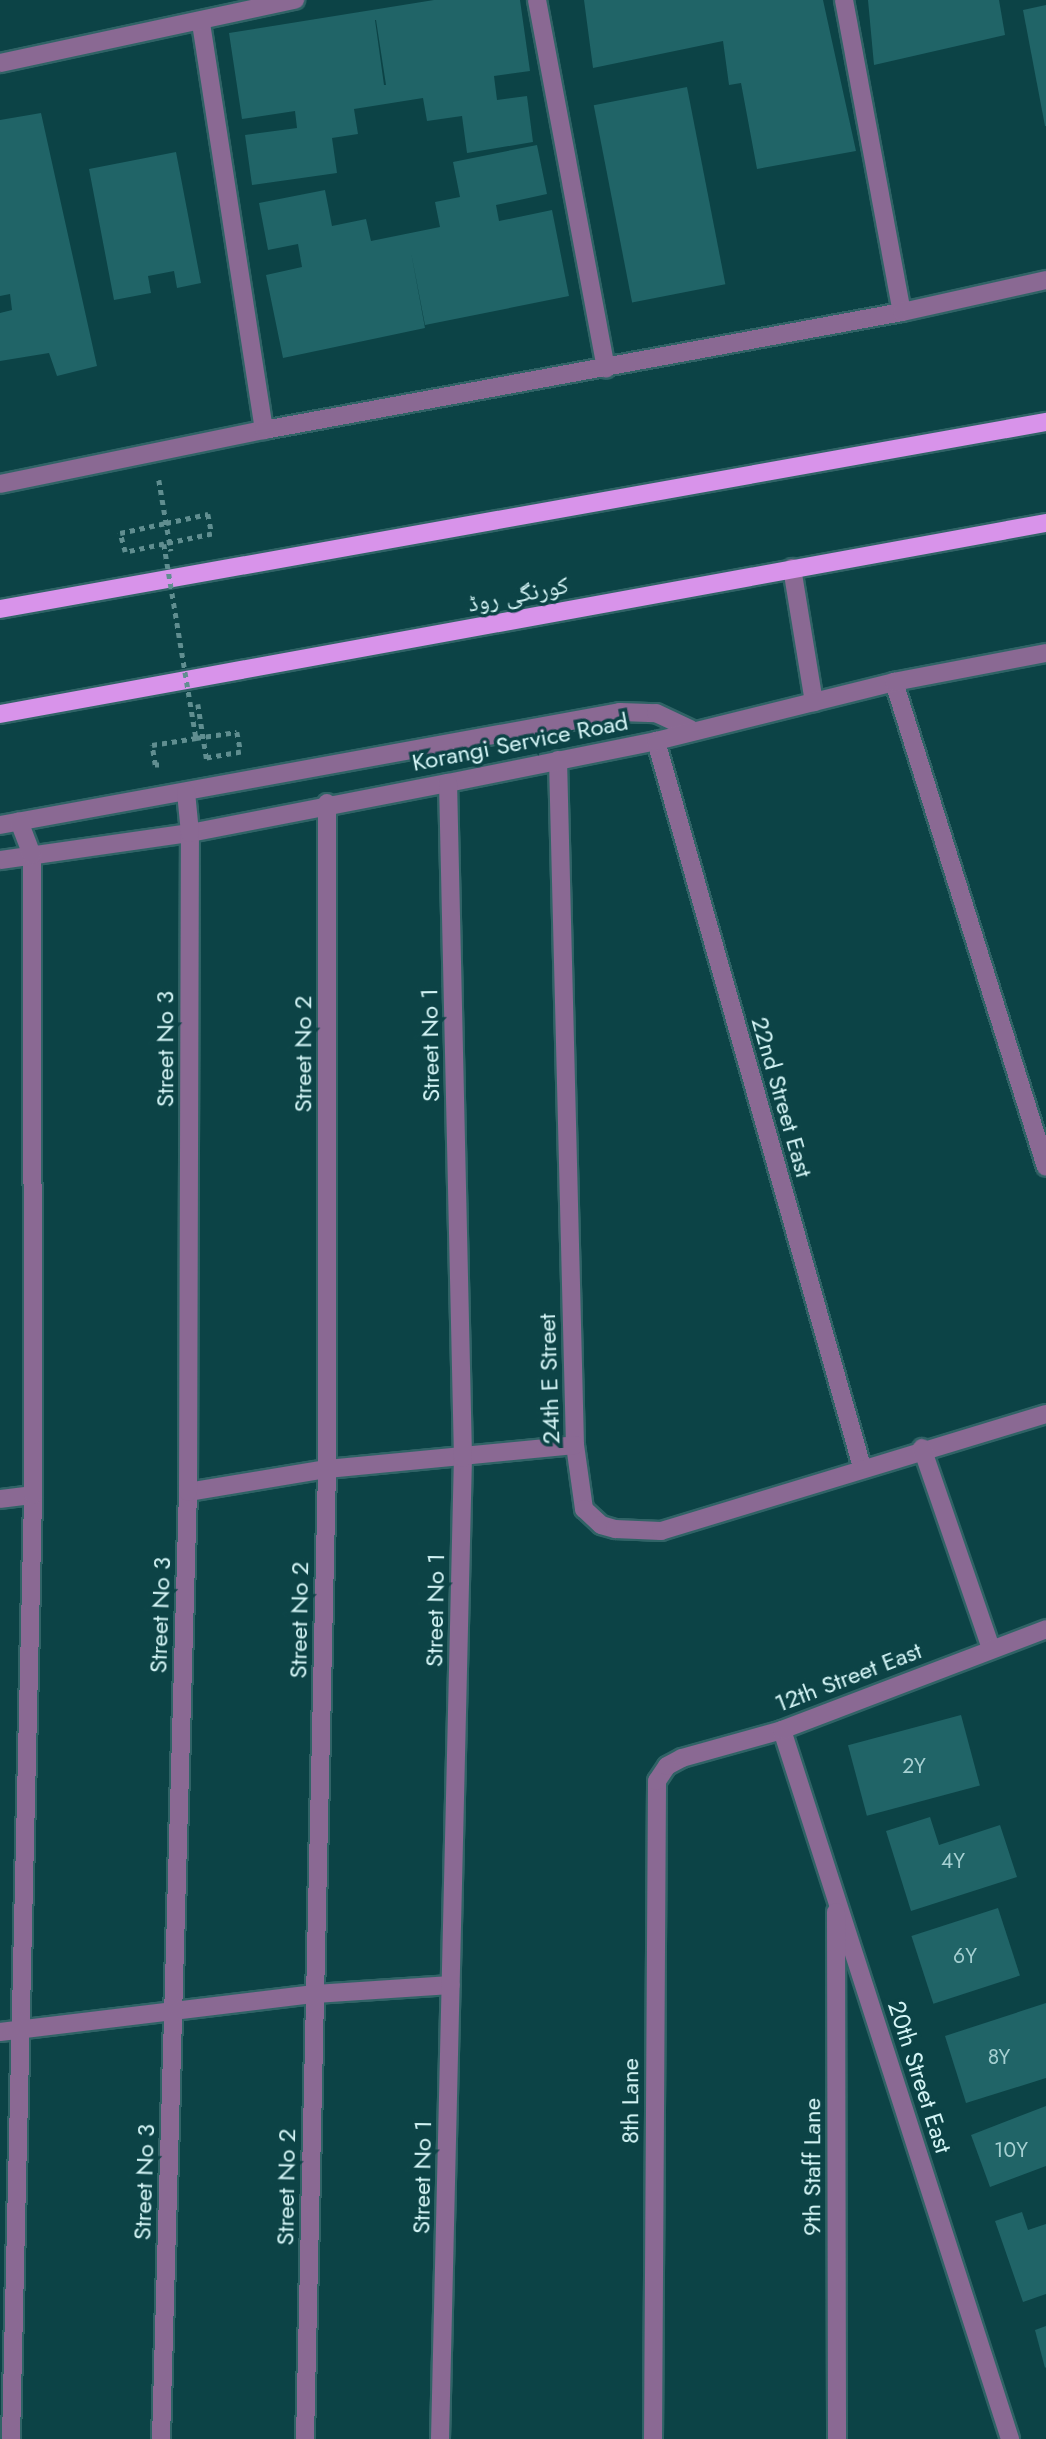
<!DOCTYPE html>
<meta charset="utf-8">
<style>
body{margin:0}
#map{position:relative;width:1046px;height:2439px;overflow:hidden;background:#0c4346;font-family:Jost,"Noto Naskh Arabic",sans-serif}
div>[style]{position:absolute}
[style*='--x']{left:calc(var(--x)*1px);top:calc(var(--y)*1px);width:calc(var(--w)*1px);rotate:calc(var(--a)*1deg)}
.building>*{inset:0;background:#206467;transform-origin:0 0}
.path>*{height:4.5px;margin-top:-2.25px;transform-origin:0;background:repeating-linear-gradient(90deg,#608e90 0 5px,transparent 0 10px)}
.roads{filter:drop-shadow(2px 0 #306366) drop-shadow(-2px 0 #306366) drop-shadow(0 2px #306366) drop-shadow(0 -2px #306366)}
.minor>*{height:18px;margin:-9px;padding:0 9px;transform-origin:9px;border-radius:9px;background:#8a6993}
.major>*{height:18px;margin:-9px;padding:0 9px;transform-origin:9px;border-radius:9px;background:#d893ea}
.path-bridge>*{height:4.5px;margin-top:-2.25px;transform-origin:0;background:repeating-linear-gradient(90deg,#608e90 0 5px,transparent 0 10px)}
span{translate:-50% -50%;white-space:nowrap;text-align:center;line-height:1.15;-webkit-text-stroke:7px #0c4346;paint-order:stroke}
.number-label{font-size:21px;color:#a6d0d2}
.number-label span{-webkit-text-stroke-width:0}
.street-label{font-size:24px;color:#d3f4f5}
</style>
<div id="map">
<div class="building">
<i style="clip-path:polygon(evenodd,434px 0,520px 0,530px 71px,494px 76px,497px 100px,527px 96px,533px 142px,467px 153px,462px 116px,427px 121px,423px 98px,354px 109px,358px 134px,332px 138px,337px 173px,252px 185px,245px 135px,297px 128px,295px 111px,242px 119px,229px 33px,434px 0,375px 20px,376px 20px,386px 85px,384px 85px,375px 20px)"></i>
<i style="clip-path:polygon(584px 0,823px 0,856px 151px,757px 169px,741px 83px,729px 85px,723px 41px,593px 68px)"></i>
<i style="clip-path:polygon(868px 0,999px 0,1005px 35px,874px 65px)"></i>
<i style="clip-path:polygon(1046px 5px,1046px 126px,1045px 126px,1023px 10px)"></i>
<i style="left:687px;top:87px;width:201px;height:95px;rotate:79deg"></i>
<i style="clip-path:polygon(41px 113px,97px 366px,57px 376px,49px 353px,0 361px,0 313px,12px 310px,10px 294px,0 296px,0 120px)"></i>
<i style="clip-path:polygon(537px 145px,547px 194px,496px 205px,499px 221px,552px 210px,569px 296px,425px 325px,411px 252px,425px 328px,283px 358px,266px 275px,302px 267px,298px 244px,268px 250px,259px 203px,325px 190px,332px 226px,366px 219px,371px 241px,440px 227px,435px 202px,460px 197px,453px 162px)"></i>
<i style="clip-path:polygon(176px 152px,201px 283px,177px 288px,174px 271px,148px 276px,151px 293px,114px 300px,89px 169px)"></i>
<i style="left:961px;top:1715px;width:73px;height:117px;rotate:75deg"></i>
<i style="clip-path:polygon(930px 1817px,939px 1845px,1000px 1825px,1017px 1877px,911px 1911px,886px 1831px)"></i>
<i style="left:998px;top:1908px;width:71px;height:91px;rotate:72deg"></i>
<i style="clip-path:polygon(1046px 2003px,1046px 2078px,966px 2103px,945px 2036px)"></i>
<i style="clip-path:polygon(1046px 2106px,1046px 2166px,990px 2187px,971px 2135px)"></i>
<i style="clip-path:polygon(1022px 2212px,1028px 2230px,1046px 2224px,1046px 2294px,1023px 2302px,995px 2221px)"></i>
<i style="clip-path:polygon(1046px 2326px,1046px 2367px,1045px 2368px,1035px 2330px)"></i>
</div>
<div class="path">
<i style="--x:159;--y:480;--w:72;--a:80.4"></i>
<i style="--x:164;--y:544;--w:40;--a:168"></i>
<i style="--x:125;--y:552;--w:20;--a:-105"></i>
<i style="--x:120;--y:533;--w:47;--a:-12.3"></i>
<i style="--x:198;--y:704;--w:58;--a:81"></i>
<i style="--x:159;--y:765;--w:4;--a:180"></i>
<i style="--x:155;--y:765;--w:20;--a:-99"></i>
<i style="--x:152;--y:745;--w:45;--a:-9"></i>
</div>
<div class="roads">
<div class="minor">
<i style="--x:537;--y:0;--w:375;--a:79.4"></i>
<i style="--x:844;--y:0;--w:317;--a:79.5"></i>
<i style="--x:201;--y:23;--w:412;--a:81.2"></i>
<i style="--x:0;--y:63;--w:302;--a:-12.1"></i>
<i style="--x:0;--y:484;--w:269;--a:-11.6"></i>
<i style="--x:264;--y:430;--w:649;--a:-10.48"></i>
<i style="--x:902;--y:312;--w:148;--a:-12.5"></i>
<i style="--x:792;--y:568;--w:136;--a:80.7"></i>
<i style="--x:894;--y:682;--w:508;--a:72.6"></i>
<i style="--x:656;--y:741;--w:755;--a:74.16"></i>
<i style="--x:558;--y:760;--w:685;--a:88.58"></i>
<i style="--x:575;--y:1445;--w:65;--a:82"></i>
<i style="--x:584;--y:1509;--w:23;--a:43"></i>
<i style="--x:601;--y:1525;--w:15;--a:16"></i>
<i style="--x:615;--y:1529;--w:46;--a:2.5"></i>
<i style="--x:661;--y:1531;--w:402;--a:-16.9"></i>
<i style="--x:0;--y:825;--w:630;--a:-10.33"></i>
<i style="--x:620;--y:712;--w:36;--a:2"></i>
<i style="--x:656;--y:713;--w:38;--a:25"></i>
<i style="--x:0;--y:860;--w:192;--a:-8.1"></i>
<i style="--x:190;--y:833;--w:263;--a:-11"></i>
<i style="--x:448;--y:783;--w:212;--a:-11.4"></i>
<i style="--x:656;--y:741;--w:245;--a:-13.9"></i>
<i style="--x:894;--y:682;--w:155;--a:-10.8"></i>
<i style="--x:922;--y:1448;--w:212;--a:71"></i>
<i style="--x:188;--y:1492;--w:141;--a:-9.4"></i>
<i style="--x:327;--y:1469;--w:249;--a:-5.5"></i>
<i style="--x:0;--y:1499;--w:33;--a:-7"></i>
<i style="--x:782;--y:1730;--w:745;--a:72.17"></i>
<i style="--x:836;--y:1912;--w:527;--a:89.89"></i>
<i style="--x:0;--y:2032;--w:317;--a:-6.9"></i>
<i style="--x:315;--y:1994;--w:136;--a:-3.8"></i>
<i style="--x:11;--y:2439;--w:944;--a:-88.66"></i>
<i style="--x:33;--y:1495;--w:640;--a:-90.09"></i>
<i style="--x:32;--y:855;--w:36;--a:-111"></i>
<i style="--x:161;--y:2439;--w:947;--a:-88.37"></i>
<i style="--x:188;--y:1492;--w:659;--a:-89.83"></i>
<i style="--x:190;--y:833;--w:41;--a:-95.6"></i>
<i style="--x:305;--y:2439;--w:970;--a:-88.7"></i>
<i style="--x:327;--y:1469;--w:666;--a:-90"></i>
<i style="--x:440;--y:2439;--w:981;--a:-88.66"></i>
<i style="--x:463;--y:1458;--w:675;--a:-91.27"></i>
<i style="--x:653;--y:2439;--w:658;--a:-89.65"></i>
<i style="--x:657;--y:1781;--w:18;--a:-56"></i>
<i style="--x:667;--y:1766;--w:17;--a:-28"></i>
<i style="--x:682;--y:1758;--w:104;--a:-15.6"></i>
<i style="--x:782;--y:1730;--w:283;--a:-20.9"></i>
</div>
<div class="major">
<i style="--x:0;--y:609;--w:1063;--a:-10.14"></i>
<i style="--x:0;--y:714;--w:1063;--a:-10.35"></i>
</div>
</div>
<div class="path-bridge">
<i style="--x:166;--y:523;--w:43;--a:-12.1"></i>
<i style="--x:208;--y:514;--w:20;--a:79"></i>
<i style="--x:212;--y:534;--w:49;--a:168.2"></i>
<i style="--x:164;--y:544;--w:197;--a:80.6"></i>
<i style="--x:196;--y:738;--w:41;--a:-8.3"></i>
<i style="--x:237;--y:732;--w:20;--a:79"></i>
<i style="--x:241;--y:752;--w:35;--a:170"></i>
</div>
<div class="number-label">
<span style="left:914px;top:1766px">2Y</span>
<span style="left:953px;top:1861px">4Y</span>
<span style="left:965px;top:1956px">6Y</span>
<span style="left:999px;top:2057px">8Y</span>
<span style="left:1011px;top:2150px">10Y</span>
</div>
<div class="street-label">
<span style="left:518px;top:594px;rotate:-11deg">کورنگی روڈ</span>
<span style="left:520px;top:742px;rotate:-11deg">Korangi Service Road</span>
<span style="left:430px;top:1045px;rotate:-91deg">Street No 1</span>
<span style="left:165px;top:1049px;rotate:-90deg">Street No 3</span>
<span style="left:303px;top:1054px;rotate:-90deg">Street No 2</span>
<span style="left:782px;top:1097px;rotate:74deg">22nd Street East</span>
<span style="left:549px;top:1379px;rotate:-92deg">24th E Street</span>
<span style="left:435px;top:1610px;rotate:-89deg">Street No 1</span>
<span style="left:160px;top:1615px;rotate:-88deg">Street No 3</span>
<span style="left:299px;top:1620px;rotate:-89deg">Street No 2</span>
<span style="left:848px;top:1677px;rotate:-21deg">12th Street East</span>
<span style="left:920px;top:2077px;rotate:72deg">20th Street East</span>
<span style="left:630px;top:2101px;rotate:-90deg">8th Lane</span>
<span style="left:812px;top:2167px;rotate:-90deg">9th Staff Lane</span>
<span style="left:422px;top:2177px;rotate:-89deg">Street No 1</span>
<span style="left:144px;top:2182px;rotate:-88deg">Street No 3</span>
<span style="left:286px;top:2187px;rotate:-89deg">Street No 2</span>
</div>
</div>
